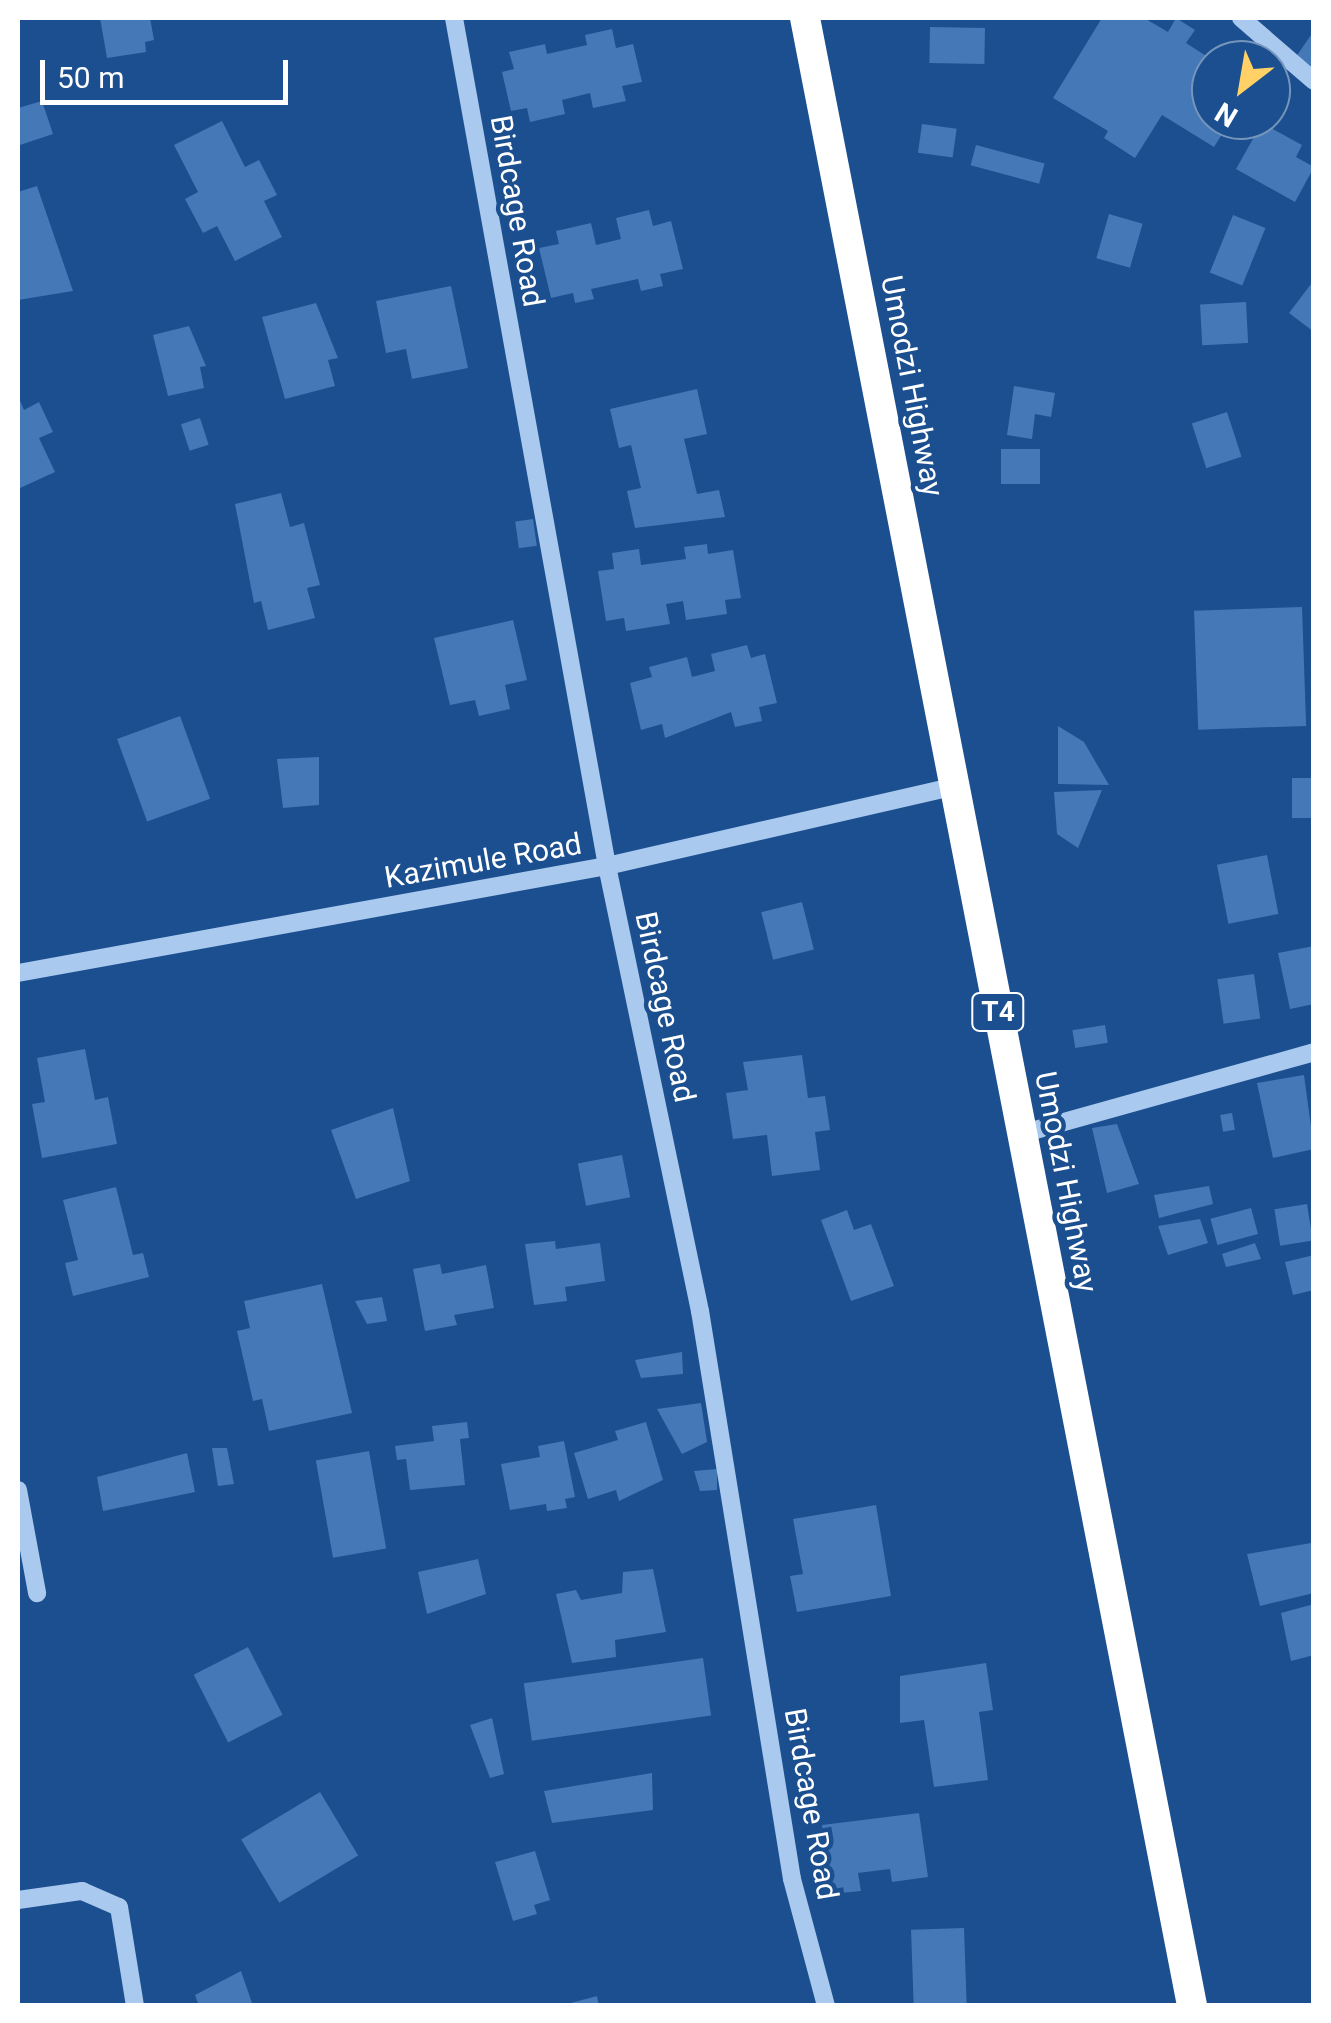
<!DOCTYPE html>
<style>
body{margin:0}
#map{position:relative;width:1331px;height:2023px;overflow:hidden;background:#1b4f8f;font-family:Roboto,sans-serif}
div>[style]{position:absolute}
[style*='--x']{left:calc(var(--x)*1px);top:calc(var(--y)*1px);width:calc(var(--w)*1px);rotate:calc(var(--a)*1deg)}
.building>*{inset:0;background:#4478b7;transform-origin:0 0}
.minor>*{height:18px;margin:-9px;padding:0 9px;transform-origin:9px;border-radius:9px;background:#a9c9ee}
.highway>*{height:30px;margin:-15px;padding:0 15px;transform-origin:15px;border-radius:15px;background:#fff}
span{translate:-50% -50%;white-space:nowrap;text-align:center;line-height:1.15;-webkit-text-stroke:9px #1b4f8f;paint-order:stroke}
.shield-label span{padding:2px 8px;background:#1b4f8f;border:2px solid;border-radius:8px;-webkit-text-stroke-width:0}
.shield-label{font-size:28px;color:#fff;font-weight:700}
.street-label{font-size:30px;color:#fff}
.frame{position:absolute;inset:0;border:20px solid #fff;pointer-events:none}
.north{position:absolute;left:1191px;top:40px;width:100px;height:100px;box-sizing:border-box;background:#1b4f8f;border:2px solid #7695bc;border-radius:50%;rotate:211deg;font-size:28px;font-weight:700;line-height:40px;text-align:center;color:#fff}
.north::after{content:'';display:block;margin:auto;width:35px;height:45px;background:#ffd166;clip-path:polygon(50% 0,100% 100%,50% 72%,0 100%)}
.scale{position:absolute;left:40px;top:60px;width:248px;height:45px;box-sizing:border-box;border:5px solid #fff;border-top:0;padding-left:12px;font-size:30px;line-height:35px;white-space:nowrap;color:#fff;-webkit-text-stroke:8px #1b4f8f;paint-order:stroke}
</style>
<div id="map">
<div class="building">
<i style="clip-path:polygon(100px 18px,150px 18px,154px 40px,145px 42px,146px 52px,107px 58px)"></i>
<i style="clip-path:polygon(1102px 18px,1144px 18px,1168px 32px,1176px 18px,1195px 30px,1186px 43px,1211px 59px,1211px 120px,1231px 120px,1214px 147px,1162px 115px,1135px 158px,1104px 138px,1108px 131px,1053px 98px)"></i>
<i style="left:930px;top:27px;width:55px;height:36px;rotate:1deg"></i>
<i style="clip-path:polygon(612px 29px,616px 48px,633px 44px,642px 82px,622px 86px,626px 101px,593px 108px,590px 93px,562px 100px,565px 114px,530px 122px,527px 108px,511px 111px,502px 72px,514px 69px,509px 52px,545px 44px,547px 54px,587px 45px,585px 35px)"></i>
<i style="clip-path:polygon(1311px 35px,1314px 37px,1314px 75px,1293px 61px)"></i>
<i style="clip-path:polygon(42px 101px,53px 134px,20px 145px,18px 108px)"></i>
<i style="clip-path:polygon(222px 121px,245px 167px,259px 160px,277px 195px,264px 201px,282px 237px,235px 261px,217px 226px,203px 233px,185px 199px,198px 192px,174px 145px)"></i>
<i style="clip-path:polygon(1262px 123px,1302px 145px,1296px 157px,1314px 167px,1295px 202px,1236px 169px)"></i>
<i style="left:922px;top:124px;width:35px;height:29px;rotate:8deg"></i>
<i style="left:976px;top:145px;width:71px;height:21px;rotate:15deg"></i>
<i style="clip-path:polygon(37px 186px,73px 291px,18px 300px,18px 192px)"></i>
<i style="clip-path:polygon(649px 210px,653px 226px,671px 221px,683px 269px,660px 274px,663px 286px,641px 291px,638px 279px,591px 289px,594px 299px,575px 303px,573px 293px,551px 298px,539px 248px,559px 244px,556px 231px,591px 223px,596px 245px,621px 239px,616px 218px)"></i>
<i style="left:1109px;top:214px;width:35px;height:46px;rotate:16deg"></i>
<i style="left:1233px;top:215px;width:35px;height:62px;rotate:22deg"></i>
<i style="clip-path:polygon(1314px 280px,1314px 332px,1289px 313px)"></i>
<i style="clip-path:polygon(451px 286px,468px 368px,412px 379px,406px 349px,386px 353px,376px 301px)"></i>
<i style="left:1246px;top:302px;width:41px;height:46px;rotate:87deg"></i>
<i style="clip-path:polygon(316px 303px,338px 358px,328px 360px,335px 386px,285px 399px,262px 317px)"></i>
<i style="clip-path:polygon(189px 326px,206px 366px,200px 367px,204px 388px,168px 396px,153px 335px)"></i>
<i style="clip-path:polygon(1014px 386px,1055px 393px,1051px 417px,1035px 414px,1032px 439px,1007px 435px)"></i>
<i style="clip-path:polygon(697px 389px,707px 434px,684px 439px,697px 494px,719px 490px,725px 517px,635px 528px,627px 491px,641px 488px,631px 445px,619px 448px,610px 409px)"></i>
<i style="clip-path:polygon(18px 396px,24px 410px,39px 402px,53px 432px,39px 438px,55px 472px,18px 489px)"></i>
<i style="left:1227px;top:412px;width:47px;height:37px;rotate:72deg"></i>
<i style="left:200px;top:418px;width:28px;height:20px;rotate:72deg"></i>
<i style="left:1001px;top:449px;width:39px;height:35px"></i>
<i style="clip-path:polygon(281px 493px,290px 527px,304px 523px,320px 585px,307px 588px,315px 618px,268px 630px,261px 601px,254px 603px,235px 504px)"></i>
<i style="left:533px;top:519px;width:27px;height:18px;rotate:82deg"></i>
<i style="clip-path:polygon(707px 544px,708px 554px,733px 550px,741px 598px,725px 600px,727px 614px,686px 620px,683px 601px,666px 604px,670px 624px,626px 631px,624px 618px,606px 621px,598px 571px,614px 569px,612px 553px,639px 549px,641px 565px,686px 559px,684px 547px)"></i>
<i style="left:1302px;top:607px;width:119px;height:108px;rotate:88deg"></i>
<i style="clip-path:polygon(513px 620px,527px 680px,505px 685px,510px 709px,479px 716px,475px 700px,450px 705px,434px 638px)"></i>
<i style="clip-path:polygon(747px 645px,751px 658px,765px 654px,777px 703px,759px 707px,762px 721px,735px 727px,731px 712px,665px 738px,662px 724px,641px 730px,630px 683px,652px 677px,649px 667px,687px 657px,692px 677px,715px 671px,711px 654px)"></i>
<i style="left:180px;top:716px;width:88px;height:67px;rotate:70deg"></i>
<i style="clip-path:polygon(1058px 726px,1084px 742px,1109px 785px,1058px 784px)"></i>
<i style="clip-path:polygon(319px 757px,319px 805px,283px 808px,277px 759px)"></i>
<i style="left:1314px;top:778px;width:40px;height:22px;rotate:90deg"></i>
<i style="clip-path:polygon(1102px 790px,1078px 848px,1057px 834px,1054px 792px)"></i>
<i style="left:1267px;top:855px;width:60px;height:51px;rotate:79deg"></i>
<i style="left:802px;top:902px;width:49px;height:42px;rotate:76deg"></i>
<i style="clip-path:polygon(1314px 946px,1314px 1004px,1290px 1009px,1278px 953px)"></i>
<i style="left:1254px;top:974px;width:45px;height:37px;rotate:82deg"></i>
<i style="left:1105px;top:1025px;width:18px;height:33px;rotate:81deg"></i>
<i style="clip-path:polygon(85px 1049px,95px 1100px,108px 1097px,117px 1144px,42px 1158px,32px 1104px,45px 1102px,37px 1058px)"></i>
<i style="clip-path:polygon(802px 1055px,808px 1098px,825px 1096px,830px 1130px,815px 1132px,820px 1170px,772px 1176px,767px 1135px,733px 1139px,726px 1093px,748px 1090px,743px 1062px)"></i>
<i style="clip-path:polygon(1304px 1075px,1314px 1149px,1273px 1158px,1257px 1083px)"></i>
<i style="clip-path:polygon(393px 1108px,410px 1181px,356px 1199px,331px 1130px)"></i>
<i style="left:1232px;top:1113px;width:17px;height:12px;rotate:80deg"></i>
<i style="clip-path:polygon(1117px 1124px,1139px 1184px,1107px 1193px,1092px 1128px)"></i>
<i style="left:622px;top:1155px;width:43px;height:45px;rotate:79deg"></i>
<i style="clip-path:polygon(1209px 1186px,1213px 1204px,1159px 1218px,1154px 1195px)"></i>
<i style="clip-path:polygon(116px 1187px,133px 1255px,143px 1253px,149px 1277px,73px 1296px,65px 1263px,78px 1260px,63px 1200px)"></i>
<i style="left:1307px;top:1204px;width:37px;height:33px;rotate:81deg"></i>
<i style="left:1251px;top:1208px;width:27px;height:42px;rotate:75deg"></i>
<i style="clip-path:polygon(847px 1210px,854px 1230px,871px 1224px,894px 1286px,851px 1301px,821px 1220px)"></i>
<i style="clip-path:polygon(1200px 1219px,1208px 1243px,1168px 1255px,1158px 1226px)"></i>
<i style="clip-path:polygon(555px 1241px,556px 1249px,600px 1243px,605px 1281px,565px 1287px,567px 1301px,534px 1305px,525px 1244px)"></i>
<i style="clip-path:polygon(1255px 1243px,1261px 1259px,1226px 1267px,1222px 1254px)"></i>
<i style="clip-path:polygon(1314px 1255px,1314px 1290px,1293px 1295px,1285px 1262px)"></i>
<i style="clip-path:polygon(440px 1264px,442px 1274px,486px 1265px,494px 1308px,454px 1315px,457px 1325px,425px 1331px,413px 1269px)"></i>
<i style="clip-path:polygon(322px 1284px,352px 1413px,269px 1431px,262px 1399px,253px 1401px,237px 1331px,250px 1328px,244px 1301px)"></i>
<i style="clip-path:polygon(382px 1297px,387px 1321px,367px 1324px,355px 1301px)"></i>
<i style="clip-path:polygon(682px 1352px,683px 1374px,641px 1378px,635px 1360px)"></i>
<i style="clip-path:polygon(701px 1403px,707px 1442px,682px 1454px,657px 1409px)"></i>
<i style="clip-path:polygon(467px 1422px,469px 1438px,460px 1439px,465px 1485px,410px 1490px,406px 1459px,397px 1460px,395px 1446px,434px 1441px,432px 1426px)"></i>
<i style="clip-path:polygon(646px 1422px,663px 1480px,619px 1501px,616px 1490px,588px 1499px,574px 1453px,618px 1440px,615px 1431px)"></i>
<i style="clip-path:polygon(564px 1441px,575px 1497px,565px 1499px,567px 1508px,547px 1511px,546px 1504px,510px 1510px,501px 1464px,540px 1457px,538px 1446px)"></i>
<i style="clip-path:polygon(212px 1448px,227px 1448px,234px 1484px,218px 1486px)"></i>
<i style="left:369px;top:1451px;width:99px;height:54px;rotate:80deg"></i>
<i style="clip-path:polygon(187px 1453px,195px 1492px,103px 1511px,97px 1477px)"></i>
<i style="clip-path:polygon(717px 1469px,717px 1490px,700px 1491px,694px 1471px)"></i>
<i style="clip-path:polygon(876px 1505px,891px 1596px,797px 1612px,790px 1576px,803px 1574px,793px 1519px)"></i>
<i style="clip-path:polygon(1311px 1543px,1314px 1593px,1260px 1606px,1247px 1554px)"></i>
<i style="clip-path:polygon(478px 1559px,486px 1594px,427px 1614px,418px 1572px)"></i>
<i style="clip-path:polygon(653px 1569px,666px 1632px,615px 1640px,616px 1657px,572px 1663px,556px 1594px,576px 1590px,581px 1600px,622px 1593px,623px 1572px)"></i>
<i style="clip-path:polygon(1314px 1604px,1314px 1655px,1291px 1661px,1281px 1613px)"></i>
<i style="left:248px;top:1647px;width:76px;height:61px;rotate:63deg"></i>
<i style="left:703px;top:1658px;width:58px;height:181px;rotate:82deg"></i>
<i style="clip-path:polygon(986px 1663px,993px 1710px,979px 1712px,988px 1780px,934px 1787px,924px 1720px,900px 1723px,900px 1676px)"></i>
<i style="clip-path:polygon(492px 1718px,504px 1774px,490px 1778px,470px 1725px)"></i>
<i style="clip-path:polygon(652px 1773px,653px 1810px,552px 1823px,544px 1791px)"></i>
<i style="left:320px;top:1792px;width:74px;height:92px;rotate:59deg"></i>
<i style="clip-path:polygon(919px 1813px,928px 1877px,892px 1882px,890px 1869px,858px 1873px,861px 1891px,831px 1894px,822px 1825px)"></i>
<i style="clip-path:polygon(535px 1851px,550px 1900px,534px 1905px,537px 1914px,513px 1921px,495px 1862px)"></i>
<i style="left:964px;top:1928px;width:76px;height:53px;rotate:88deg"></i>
<i style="clip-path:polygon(241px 1971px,253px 2006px,199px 2006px,195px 1995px)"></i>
<i style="clip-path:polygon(597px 1996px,599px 2006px,567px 2006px,567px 2004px)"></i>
</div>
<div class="minor">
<i style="--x:454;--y:18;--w:862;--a:79.77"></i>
<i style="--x:607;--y:866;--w:455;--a:78.2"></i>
<i style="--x:700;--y:1311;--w:575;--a:80.8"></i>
<i style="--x:792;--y:1879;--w:131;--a:75"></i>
<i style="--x:1241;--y:18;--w:96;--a:40.8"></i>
<i style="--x:18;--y:973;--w:599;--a:-10.3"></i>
<i style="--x:607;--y:866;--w:357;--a:-12.9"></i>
<i style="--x:1021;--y:1134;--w:304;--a:-15.6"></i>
<i style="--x:18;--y:1490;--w:105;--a:79.5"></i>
<i style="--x:18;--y:1900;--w:65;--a:-8"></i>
<i style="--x:82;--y:1891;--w:40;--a:23.4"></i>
<i style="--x:119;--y:1907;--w:100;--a:80.8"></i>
</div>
<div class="highway">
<i style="--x:805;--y:18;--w:2025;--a:78.98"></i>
</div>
<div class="shield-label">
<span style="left:998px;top:1012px">T4</span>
</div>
<div class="street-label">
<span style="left:517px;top:211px;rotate:80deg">Birdcage Road</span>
<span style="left:912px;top:386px;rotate:79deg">Umodzi Highway</span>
<span style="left:483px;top:861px;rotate:-10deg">Kazimule Road</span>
<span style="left:665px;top:1007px;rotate:78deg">Birdcage Road</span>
<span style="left:1066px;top:1182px;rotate:79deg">Umodzi Highway</span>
<span style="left:811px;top:1804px;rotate:80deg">Birdcage Road</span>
</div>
<div class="frame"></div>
<div class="north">N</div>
<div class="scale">50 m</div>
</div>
